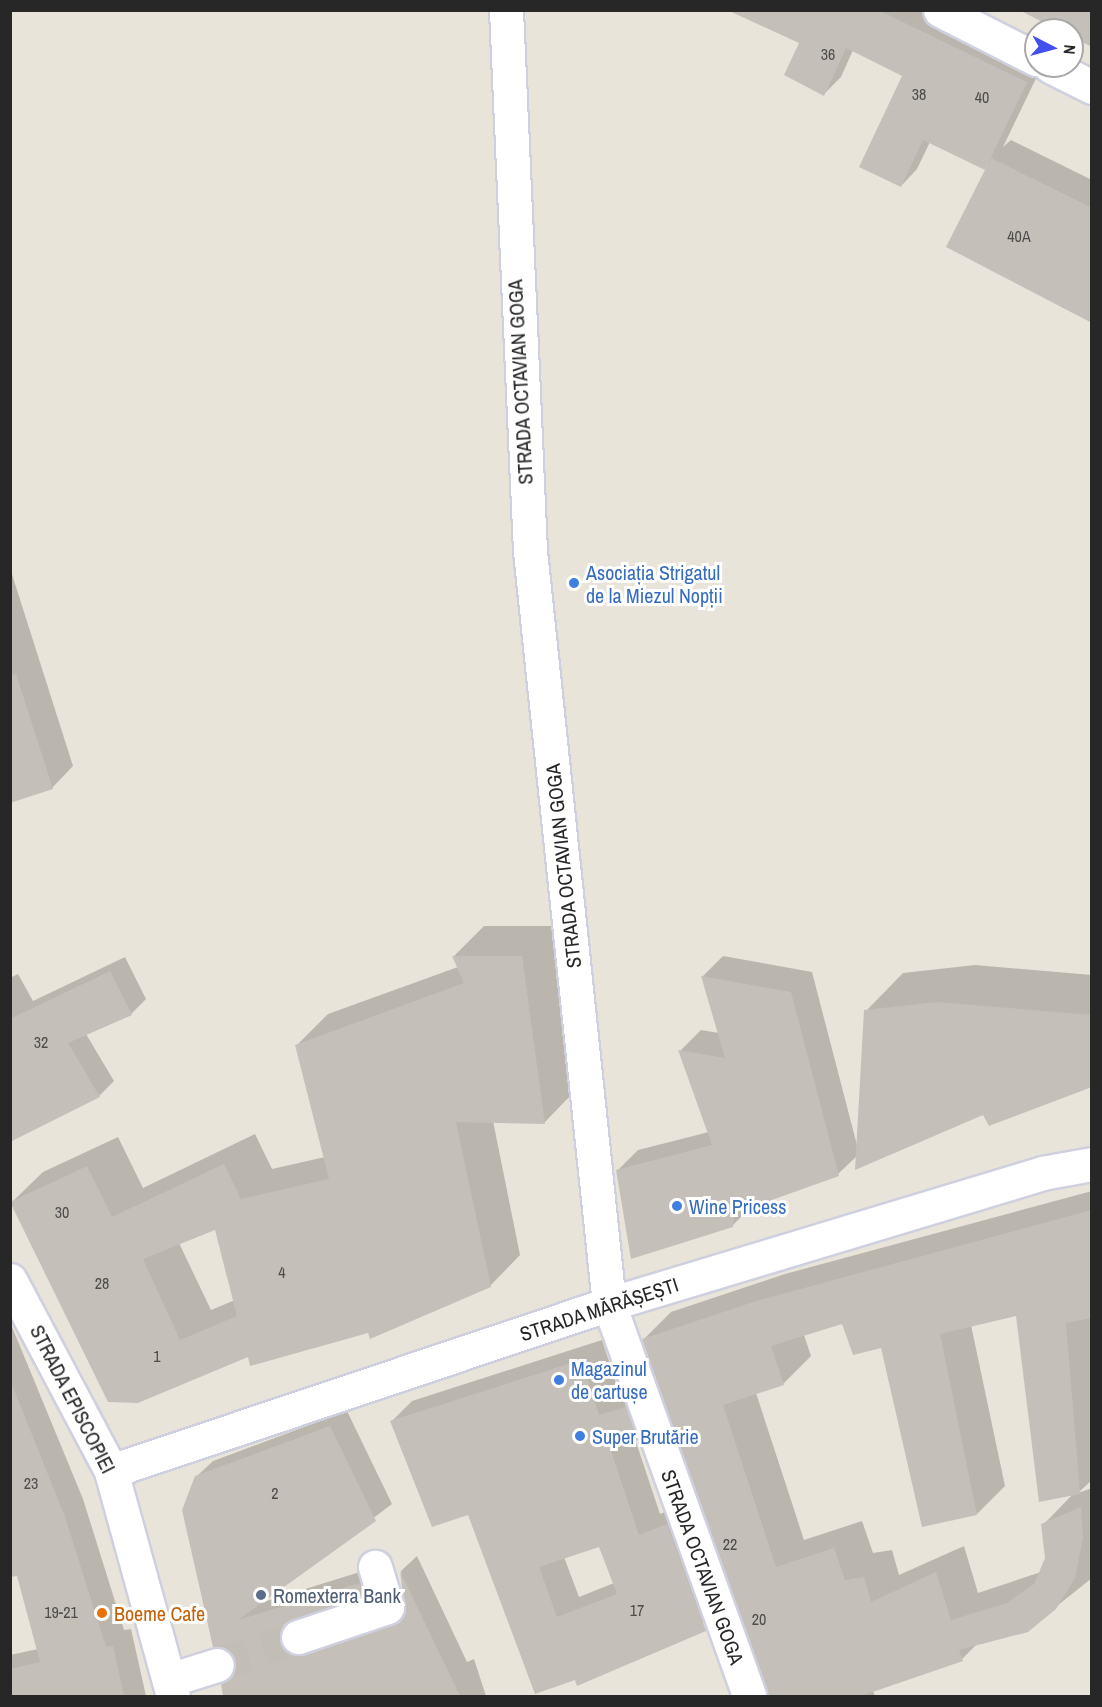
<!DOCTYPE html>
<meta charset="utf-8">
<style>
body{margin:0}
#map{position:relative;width:1102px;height:1707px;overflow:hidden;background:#e9e4d9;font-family:"Archivo Narrow",sans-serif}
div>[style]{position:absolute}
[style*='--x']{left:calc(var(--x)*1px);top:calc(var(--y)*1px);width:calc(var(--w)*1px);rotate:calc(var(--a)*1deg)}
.shadow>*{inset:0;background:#0003}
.building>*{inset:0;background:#c4c0b9}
.minor-tunnel>*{height:33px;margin-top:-16.5px;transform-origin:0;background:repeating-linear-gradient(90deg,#c2beb5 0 33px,transparent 0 49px)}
.roads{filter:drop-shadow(2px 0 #cfd0df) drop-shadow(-2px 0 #cfd0df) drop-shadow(0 2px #cfd0df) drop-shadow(0 -2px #cfd0df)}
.minor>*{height:33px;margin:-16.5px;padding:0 16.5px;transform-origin:16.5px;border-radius:16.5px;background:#fff}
.dots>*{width:16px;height:16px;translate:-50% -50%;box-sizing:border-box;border:3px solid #fff;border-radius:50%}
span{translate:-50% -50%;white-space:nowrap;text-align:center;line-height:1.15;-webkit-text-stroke:6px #fff;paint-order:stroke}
.number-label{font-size:16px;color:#4e4d4c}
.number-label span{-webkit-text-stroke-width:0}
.street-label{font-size:20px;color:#272727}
.shop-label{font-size:20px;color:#366cbe}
.left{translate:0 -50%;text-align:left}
.service-label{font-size:20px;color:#4e5e75}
.food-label{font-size:20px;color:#c56008}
.frame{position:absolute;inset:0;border:12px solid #272727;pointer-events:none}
.north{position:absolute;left:1024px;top:18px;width:60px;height:60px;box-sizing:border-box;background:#fff;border:2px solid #a9a9a9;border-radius:50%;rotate:96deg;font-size:16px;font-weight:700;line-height:24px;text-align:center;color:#272727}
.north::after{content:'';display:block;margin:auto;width:21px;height:27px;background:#424fec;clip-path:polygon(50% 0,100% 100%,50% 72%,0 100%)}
</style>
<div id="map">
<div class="shadow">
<i style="clip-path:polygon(730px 10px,928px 10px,1042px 66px,1003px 147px,1011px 140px,1092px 180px,1092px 322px,989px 163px,985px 168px,930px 142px,917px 169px,901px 186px,904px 75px,853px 50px,841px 77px,824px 94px,801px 42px)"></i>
<i style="clip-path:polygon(10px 568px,73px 766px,52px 788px,10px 801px)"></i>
<i style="clip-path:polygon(evenodd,484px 926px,552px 926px,574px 1092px,544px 1123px,493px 1121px,520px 1255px,490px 1286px,249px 1355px,137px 1402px,12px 1202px,43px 1172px,118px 1137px,143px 1188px,255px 1134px,272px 1169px,325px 1157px,297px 1045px,328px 1014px,458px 967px,454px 956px,484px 926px,216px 1228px,235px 1300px,211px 1310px,179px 1243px,216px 1228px)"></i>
<i style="clip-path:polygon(723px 956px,812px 972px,857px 1145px,866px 1011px,903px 973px,975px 965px,1092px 975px,1092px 1085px,984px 1113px,857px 1156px,838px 1174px,753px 1205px,733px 1225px,617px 1171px,638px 1150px,709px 1132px,680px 1051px,701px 1030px,719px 1033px,702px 977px)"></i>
<i style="clip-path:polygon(125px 957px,146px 999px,131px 1014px,86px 1034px,114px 1081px,99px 1096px,10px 1140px,10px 978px,18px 974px,33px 1001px)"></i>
<i style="clip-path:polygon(evenodd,1092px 1191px,1092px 1480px,1078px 1493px,1092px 1488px,1092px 1578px,1027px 1630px,977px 1644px,962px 1659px,873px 1691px,875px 1696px,769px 1696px,643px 1340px,671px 1312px,785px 1274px,1092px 1191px,1018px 1314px,1074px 1493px,1043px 1525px,1047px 1559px,1041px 1572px,978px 1593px,964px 1546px,899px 1575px,892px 1550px,873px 1553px,862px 1521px,804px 1540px,756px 1393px,783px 1384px,811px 1356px,804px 1335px,843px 1322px,882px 1346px,977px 1514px,1005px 1486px,971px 1325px,1018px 1314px)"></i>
<i style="clip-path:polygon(10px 1322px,83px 1499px,124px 1630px,131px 1629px,146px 1696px,10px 1696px,10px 1655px,38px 1649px,19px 1575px,10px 1576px)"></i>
<i style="clip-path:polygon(evenodd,602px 1340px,620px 1395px,647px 1386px,658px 1418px,635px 1439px,660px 1514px,689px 1503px,714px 1613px,692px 1634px,578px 1684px,469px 1513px,391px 1422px,412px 1401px,602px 1340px,600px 1545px,614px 1583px,579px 1597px,564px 1557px,600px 1545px)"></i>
<i style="clip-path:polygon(347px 1411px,392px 1504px,260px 1603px,376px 1567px,379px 1577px,363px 1594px,297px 1618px,321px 1639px,407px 1608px,401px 1571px,417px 1556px,467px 1662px,474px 1659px,486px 1696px,225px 1696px,222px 1684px,237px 1660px,196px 1477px,213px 1461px)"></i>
</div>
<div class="building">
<i style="clip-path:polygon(727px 10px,878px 10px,1027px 82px,985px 170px,923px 140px,901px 187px,859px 167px,902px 76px,846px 48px,824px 96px,784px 75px,799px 43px)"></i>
<i style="clip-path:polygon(1019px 10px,1092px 10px,1092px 47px,1072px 37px,1072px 30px,1058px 30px)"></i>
<i style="clip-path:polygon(991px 158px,1092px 208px,1092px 323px,946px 247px)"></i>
<i style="clip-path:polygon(16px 674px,53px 789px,10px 803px,10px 675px)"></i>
<i style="clip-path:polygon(evenodd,452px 956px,522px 956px,545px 1124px,456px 1122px,491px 1287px,370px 1339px,368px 1333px,250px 1366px,248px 1357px,138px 1403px,108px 1402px,10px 1202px,87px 1166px,112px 1217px,224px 1164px,241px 1199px,329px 1179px,295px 1045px,464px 983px,452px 956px,215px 1230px,237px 1316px,180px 1340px,143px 1259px,215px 1230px)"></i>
<i style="clip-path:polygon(110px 971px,132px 1015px,68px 1043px,100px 1097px,10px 1142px,10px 1019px)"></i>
<i style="clip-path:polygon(701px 976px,791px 992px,839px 1176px,735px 1213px,733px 1227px,631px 1259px,616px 1170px,712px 1145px,678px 1050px,725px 1058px)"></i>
<i style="clip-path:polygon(937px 1002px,1092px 1015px,1092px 1087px,989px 1126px,983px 1115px,855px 1170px,864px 1010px)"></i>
<i style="clip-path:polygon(1092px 1210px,1092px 1318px,1066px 1323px,1080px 1494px,1039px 1502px,1016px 1316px,940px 1334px,977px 1515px,922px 1527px,881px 1348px,853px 1355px,842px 1324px,771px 1346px,784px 1385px,723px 1405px,776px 1567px,834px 1548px,845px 1580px,864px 1577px,871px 1602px,936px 1572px,951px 1620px,1007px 1603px,1034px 1584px,1045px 1558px,1041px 1524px,1081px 1507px,1083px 1538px,1075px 1578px,1056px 1609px,1028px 1632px,959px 1650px,963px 1661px,861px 1696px,767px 1696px,642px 1339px,756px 1301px)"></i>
<i style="clip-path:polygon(evenodd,581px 1360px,599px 1415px,626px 1407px,638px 1440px,610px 1448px,639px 1535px,667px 1524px,706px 1631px,577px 1686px,575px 1680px,535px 1694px,468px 1515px,432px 1527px,390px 1421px,581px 1360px,599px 1547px,617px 1594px,557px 1617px,539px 1567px,599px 1547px)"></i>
<i style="clip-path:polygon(10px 1380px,65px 1517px,106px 1647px,113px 1646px,124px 1696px,10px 1696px,10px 1669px,40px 1662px,17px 1576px,10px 1577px)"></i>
<i style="clip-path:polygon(330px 1426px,376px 1521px,238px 1620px,360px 1583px,364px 1595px,284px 1625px,280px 1642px,285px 1651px,304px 1655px,400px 1620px,405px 1611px,400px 1571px,460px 1696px,223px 1696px,221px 1684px,231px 1677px,235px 1660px,229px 1651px,213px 1647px,182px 1510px,195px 1476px)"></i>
</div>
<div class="minor-tunnel">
<i style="--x:217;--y:1665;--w:86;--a:-19.1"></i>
</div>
<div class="roads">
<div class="minor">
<i style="--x:506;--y:10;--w:542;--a:87.46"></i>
<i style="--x:530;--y:551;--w:757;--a:84.01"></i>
<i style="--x:609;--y:1304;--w:416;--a:70.3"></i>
<i style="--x:940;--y:10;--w:108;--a:27"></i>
<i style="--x:1050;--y:66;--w:47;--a:26.6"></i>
<i style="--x:10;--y:1280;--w:216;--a:62.1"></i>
<i style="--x:111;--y:1471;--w:233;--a:74.6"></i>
<i style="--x:111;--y:1471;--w:525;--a:-18.54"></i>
<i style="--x:609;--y:1304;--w:452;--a:-16.8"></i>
<i style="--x:1042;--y:1173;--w:51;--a:-10.2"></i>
<i style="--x:298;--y:1637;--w:94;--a:-18.6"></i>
<i style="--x:387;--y:1607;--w:42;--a:-106.7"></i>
<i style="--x:169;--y:1680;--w:50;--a:-17.4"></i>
</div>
</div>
<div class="dots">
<i style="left:574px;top:583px;background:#3f7fe0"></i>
<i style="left:677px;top:1206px;background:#3f7fe0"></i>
<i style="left:559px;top:1380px;background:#3f7fe0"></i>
<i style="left:580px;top:1436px;background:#3f7fe0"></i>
<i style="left:261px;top:1595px;background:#5c6f8a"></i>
<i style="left:102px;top:1613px;background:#e8710a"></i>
</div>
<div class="number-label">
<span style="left:828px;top:54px">36</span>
<span style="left:919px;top:94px">38</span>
<span style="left:982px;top:97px">40</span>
<span style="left:1019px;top:236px">40A</span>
<span style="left:41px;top:1042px">32</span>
<span style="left:62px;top:1212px">30</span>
<span style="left:282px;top:1272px">4</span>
<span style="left:102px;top:1283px">28</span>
<span style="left:157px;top:1356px">1</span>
<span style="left:31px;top:1483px">23</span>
<span style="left:275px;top:1493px">2</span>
<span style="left:730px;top:1544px">22</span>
<span style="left:637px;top:1610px">17</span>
<span style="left:61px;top:1612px">19-21</span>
<span style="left:759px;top:1619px">20</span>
</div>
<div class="street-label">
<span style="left:520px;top:382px;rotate:-93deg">STRADA OCTAVIAN GOGA</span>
<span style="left:563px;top:866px;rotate:-96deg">STRADA OCTAVIAN GOGA</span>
<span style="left:599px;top:1309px;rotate:-18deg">STRADA MĂRĂȘEȘTI</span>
<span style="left:73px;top:1399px;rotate:63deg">STRADA EPISCOPIEI</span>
<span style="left:703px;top:1567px;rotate:70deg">STRADA OCTAVIAN GOGA</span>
</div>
<div class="shop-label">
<span class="left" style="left:586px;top:584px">Asociația Strigatul<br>de la Miezul Nopții</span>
<span class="left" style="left:689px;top:1206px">Wine Pricess</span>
<span class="left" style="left:571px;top:1380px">Magazinul<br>de cartușe</span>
<span class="left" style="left:592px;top:1436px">Super Brutărie</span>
</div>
<div class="service-label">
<span class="left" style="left:273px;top:1595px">Romexterra Bank</span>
</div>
<div class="food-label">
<span class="left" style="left:114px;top:1613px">Boeme Cafe</span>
</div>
<div class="frame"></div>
<div class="north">N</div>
</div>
